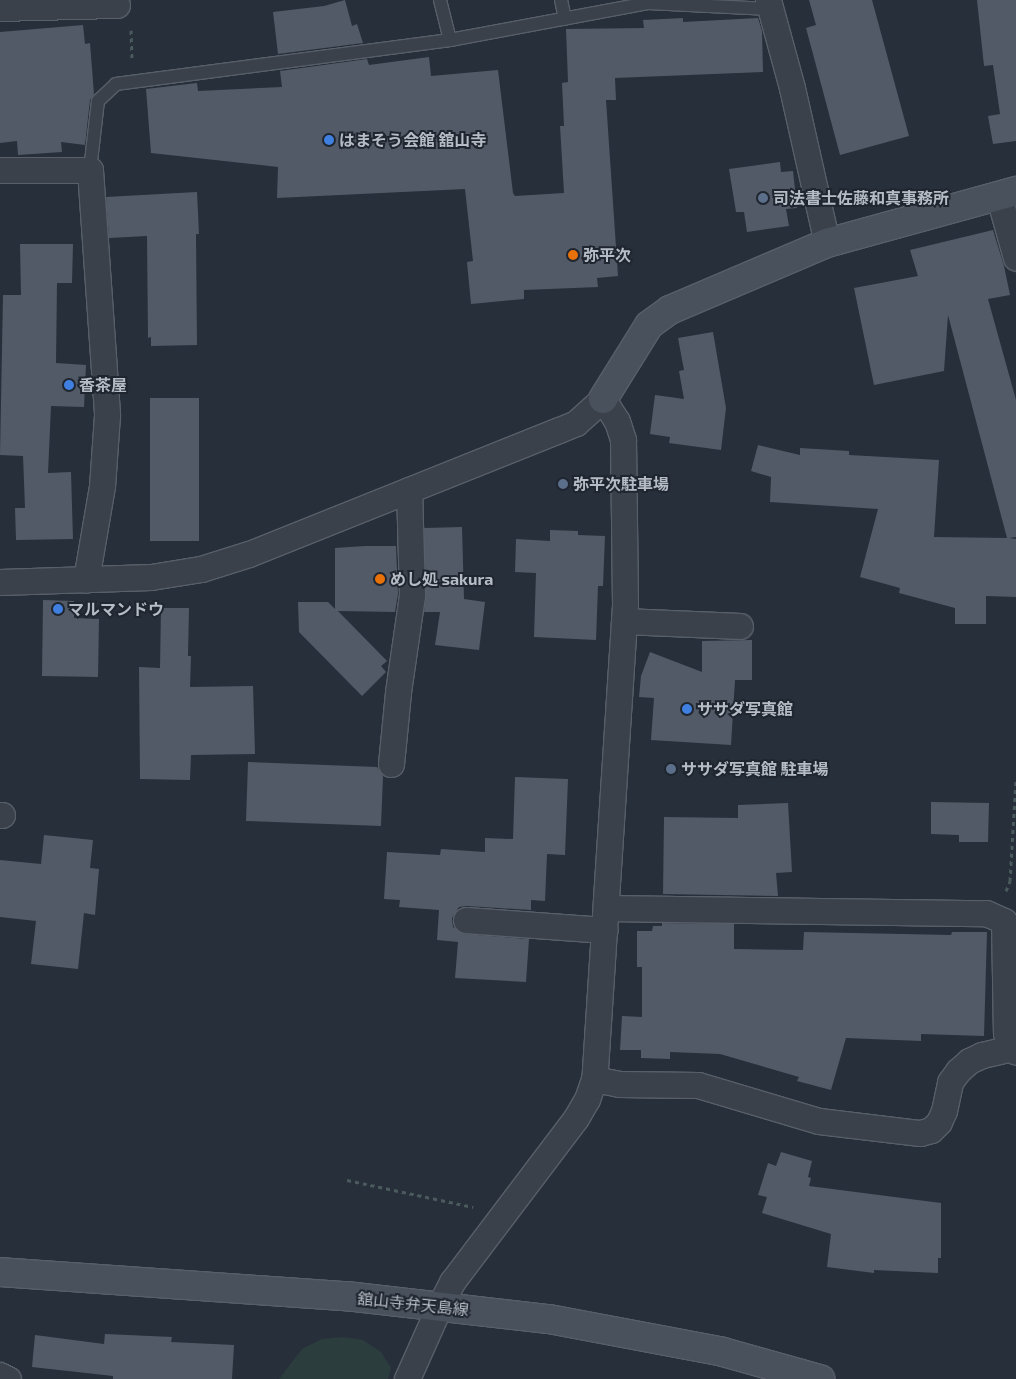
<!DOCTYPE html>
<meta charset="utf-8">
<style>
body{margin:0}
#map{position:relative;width:1016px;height:1379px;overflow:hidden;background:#272f3b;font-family:"Exo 2","Noto Sans JP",sans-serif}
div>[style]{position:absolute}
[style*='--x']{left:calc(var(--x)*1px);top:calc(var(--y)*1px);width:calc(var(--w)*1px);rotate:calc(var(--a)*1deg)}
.green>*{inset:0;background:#2c3d3e}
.building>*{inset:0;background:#525a68;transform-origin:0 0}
.path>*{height:3px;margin-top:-1.5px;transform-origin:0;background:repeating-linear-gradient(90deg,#4a5a5d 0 4px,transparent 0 8px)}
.roads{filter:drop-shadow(1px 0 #585f69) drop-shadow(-1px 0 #585f69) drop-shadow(0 1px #585f69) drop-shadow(0 -1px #585f69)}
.lane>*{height:12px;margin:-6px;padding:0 6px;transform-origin:6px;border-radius:6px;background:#3a414b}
.street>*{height:25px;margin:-12.5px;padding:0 12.5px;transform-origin:12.5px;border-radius:12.5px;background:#3a414b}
.secondary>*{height:28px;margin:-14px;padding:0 14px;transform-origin:14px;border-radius:14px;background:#49515d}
.dots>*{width:14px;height:14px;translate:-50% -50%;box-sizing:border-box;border:2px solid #1f2630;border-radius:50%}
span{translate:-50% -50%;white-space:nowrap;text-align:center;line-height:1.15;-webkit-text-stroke:4px #1f2630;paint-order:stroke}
.poi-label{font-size:16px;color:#b6bcc6;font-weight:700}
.left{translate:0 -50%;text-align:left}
.street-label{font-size:16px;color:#b6bcc6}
</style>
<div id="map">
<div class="green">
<i style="clip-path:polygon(342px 1337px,363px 1340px,381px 1352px,391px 1368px,388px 1379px,279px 1379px,302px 1349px,322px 1339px)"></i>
</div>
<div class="building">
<i style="clip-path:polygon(345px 0,352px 26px,357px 24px,363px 43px,278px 54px,273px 12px,324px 6px)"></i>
<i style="clip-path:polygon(809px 0,872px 0,909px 136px,840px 155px,806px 28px,816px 25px)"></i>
<i style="clip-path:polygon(977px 0,1016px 0,1016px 141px,993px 144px,988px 116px,1000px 114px,993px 65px,984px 66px)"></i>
<i style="clip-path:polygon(683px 18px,683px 22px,758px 18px,762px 31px,763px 72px,615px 78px,616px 100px,606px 100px,618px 276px,597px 278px,598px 287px,524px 290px,524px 299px,471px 304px,467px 262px,473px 261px,465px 189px,277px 198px,278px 167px,151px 153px,146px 89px,197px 83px,198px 91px,282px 87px,280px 71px,367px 59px,369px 65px,429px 57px,431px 76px,498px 70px,513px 193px,515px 196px,564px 193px,560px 126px,564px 126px,562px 83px,568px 82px,566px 29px,644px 28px,643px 20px)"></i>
<i style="clip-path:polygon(83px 25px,85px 44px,90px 43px,94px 94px,90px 100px,85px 145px,61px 142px,62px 152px,18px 155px,17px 141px,0 143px,0 32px)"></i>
<i style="clip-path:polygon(780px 162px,781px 172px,793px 171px,797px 208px,786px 209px,789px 226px,747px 232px,744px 212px,736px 212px,729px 169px)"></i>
<i style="clip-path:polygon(197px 192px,199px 234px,196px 234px,197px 345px,151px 346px,151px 337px,148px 338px,147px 236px,109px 238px,106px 197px)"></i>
<i style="clip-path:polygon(993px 230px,1004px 266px,1010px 295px,988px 299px,1016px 400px,1016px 537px,1009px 538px,1016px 539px,1016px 597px,986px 596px,986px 624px,955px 624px,955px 608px,899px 593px,900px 588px,860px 577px,878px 509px,770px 502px,771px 477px,751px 471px,758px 445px,800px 455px,800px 448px,849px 451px,849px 455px,939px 460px,934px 537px,1007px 538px,948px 315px,944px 371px,874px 385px,854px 288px,918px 276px,910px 250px)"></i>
<i style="clip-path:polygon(20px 244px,73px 244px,72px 283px,57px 283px,56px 363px,86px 365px,84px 407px,51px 406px,48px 473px,71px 472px,73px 539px,16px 540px,15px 508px,25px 508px,23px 456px,0 455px,3px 295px,21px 295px)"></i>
<i style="clip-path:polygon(713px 332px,726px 408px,721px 450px,669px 443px,670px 437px,650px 434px,655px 395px,684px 399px,679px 371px,684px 370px,678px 338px)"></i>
<i style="left:150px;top:398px;width:49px;height:143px"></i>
<i style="clip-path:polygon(462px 527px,464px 599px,485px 602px,479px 650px,435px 645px,440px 612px,424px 612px,426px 595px,424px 528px)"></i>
<i style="clip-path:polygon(550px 530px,578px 531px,578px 535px,605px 536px,603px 586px,598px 586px,596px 640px,534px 637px,536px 573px,515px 572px,516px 539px,550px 541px)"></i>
<i style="clip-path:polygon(365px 546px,396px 546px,398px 594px,395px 612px,338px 611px,387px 661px,381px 666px,386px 672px,362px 696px,299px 632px,298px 602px,328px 602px,335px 609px,335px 548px)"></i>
<i style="clip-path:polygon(43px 600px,74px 601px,74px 618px,99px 619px,98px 677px,42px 676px)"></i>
<i style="clip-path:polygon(161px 608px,189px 608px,188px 656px,191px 656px,190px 687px,253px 686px,255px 754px,191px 755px,190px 780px,140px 779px,139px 667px,160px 668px)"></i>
<i style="clip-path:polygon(752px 640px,752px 680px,735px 680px,731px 745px,651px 740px,654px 698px,639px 697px,641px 676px,650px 652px,702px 672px,702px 641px)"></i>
<i style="clip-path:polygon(248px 762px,377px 767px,383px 776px,381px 826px,246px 821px)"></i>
<i style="clip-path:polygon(515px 777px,568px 779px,565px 855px,547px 854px,545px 901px,531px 900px,531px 910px,467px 906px,459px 907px,452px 918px,453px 927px,464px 934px,529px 939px,526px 982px,455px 978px,458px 942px,437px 940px,439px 910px,399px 907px,400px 900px,384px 899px,387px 852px,440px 855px,441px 849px,485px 852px,485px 838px,513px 839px)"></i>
<i style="clip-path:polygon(931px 802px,989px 803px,988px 842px,959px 842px,959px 835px,931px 834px)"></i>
<i style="clip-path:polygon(788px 803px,792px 872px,776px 873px,778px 896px,663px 894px,664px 817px,738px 818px,738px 805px)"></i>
<i style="clip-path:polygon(44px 835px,93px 840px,90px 868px,99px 869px,95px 915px,84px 913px,78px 969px,31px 964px,36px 921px,0 917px,0 860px,41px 864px)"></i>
<i style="clip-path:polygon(662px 923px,734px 924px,734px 949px,803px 950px,804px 932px,951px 935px,952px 932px,987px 932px,984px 1036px,921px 1034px,921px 1041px,846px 1038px,831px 1090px,797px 1081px,799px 1077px,720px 1054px,670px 1052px,670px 1059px,641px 1058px,641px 1050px,620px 1050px,622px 1016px,642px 1017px,642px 967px,637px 967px,637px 931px,652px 931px,653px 926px,662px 926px)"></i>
<i style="clip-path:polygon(781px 1152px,812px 1161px,808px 1177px,811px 1178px,809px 1186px,941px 1203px,941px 1258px,938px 1258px,938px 1273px,874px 1270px,874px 1273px,827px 1267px,831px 1234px,762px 1213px,767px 1197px,758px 1195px,768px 1163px,776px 1166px)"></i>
<i style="clip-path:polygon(105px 1334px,172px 1337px,171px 1342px,234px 1345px,232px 1379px,113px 1379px,113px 1376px,32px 1367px,35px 1335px,104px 1344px)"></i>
</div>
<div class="path">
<i style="--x:131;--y:30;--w:28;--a:88"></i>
<i style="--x:1006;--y:891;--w:11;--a:-68"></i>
<i style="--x:1010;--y:881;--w:101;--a:-86.6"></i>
<i style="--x:347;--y:1180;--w:129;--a:12.1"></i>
</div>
<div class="roads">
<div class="lane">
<i style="--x:440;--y:0;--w:41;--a:76"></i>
<i style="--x:561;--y:0;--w:19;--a:78"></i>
<i style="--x:90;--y:170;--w:69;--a:-83.4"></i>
<i style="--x:98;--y:101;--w:25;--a:-43"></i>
<i style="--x:116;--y:84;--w:337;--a:-7.5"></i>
<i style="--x:450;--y:40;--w:201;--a:-10.6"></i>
<i style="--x:648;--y:3;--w:122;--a:2.8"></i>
</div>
<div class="street">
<i style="--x:768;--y:0;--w:91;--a:74.7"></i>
<i style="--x:792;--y:88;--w:159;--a:77.3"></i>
<i style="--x:0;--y:8;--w:117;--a:-1.5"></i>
<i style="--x:0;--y:170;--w:90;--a:0"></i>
<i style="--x:90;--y:170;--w:246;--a:86"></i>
<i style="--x:107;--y:415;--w:71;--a:94"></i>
<i style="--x:102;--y:486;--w:95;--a:99.7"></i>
<i style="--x:999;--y:197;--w:63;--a:74.4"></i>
<i style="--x:0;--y:582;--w:151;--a:-1.9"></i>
<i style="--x:151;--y:577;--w:51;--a:-9.1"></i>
<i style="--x:201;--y:569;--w:50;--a:-17.4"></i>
<i style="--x:249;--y:554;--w:334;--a:-21.8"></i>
<i style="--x:559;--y:430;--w:18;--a:-22"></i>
<i style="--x:576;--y:423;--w:36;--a:-42"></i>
<i style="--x:603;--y:399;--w:26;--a:58"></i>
<i style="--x:617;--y:421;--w:20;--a:72"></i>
<i style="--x:623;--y:440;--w:165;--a:89.3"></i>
<i style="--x:625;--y:605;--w:475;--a:93.7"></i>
<i style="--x:594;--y:1079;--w:21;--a:109"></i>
<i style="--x:587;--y:1099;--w:22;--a:120"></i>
<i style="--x:576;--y:1118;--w:206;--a:127.1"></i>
<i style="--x:452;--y:1282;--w:28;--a:117"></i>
<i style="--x:439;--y:1307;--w:79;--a:114"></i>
<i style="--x:624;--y:621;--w:116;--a:2.5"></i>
<i style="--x:391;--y:764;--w:72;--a:-84.4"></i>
<i style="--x:398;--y:692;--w:98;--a:-81.8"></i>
<i style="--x:412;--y:595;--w:105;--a:-91.6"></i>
<i style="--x:0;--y:815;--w:2;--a:0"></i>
<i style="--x:606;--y:908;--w:380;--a:0.8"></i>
<i style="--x:986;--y:913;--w:20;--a:24"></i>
<i style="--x:1004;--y:921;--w:112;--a:89"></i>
<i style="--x:1006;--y:1033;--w:21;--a:62"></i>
<i style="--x:466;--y:920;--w:139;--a:4.1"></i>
<i style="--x:594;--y:1079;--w:25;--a:11"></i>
<i style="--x:619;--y:1084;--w:79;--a:0.7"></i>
<i style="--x:698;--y:1085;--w:126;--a:16.6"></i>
<i style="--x:819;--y:1121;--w:102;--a:6.8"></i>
<i style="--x:920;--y:1133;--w:11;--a:-15"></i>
<i style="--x:931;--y:1130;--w:11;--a:-45"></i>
<i style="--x:939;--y:1122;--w:12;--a:-66"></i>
<i style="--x:944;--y:1111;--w:30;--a:-78"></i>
<i style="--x:950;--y:1082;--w:14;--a:-54"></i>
<i style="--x:958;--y:1071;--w:15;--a:-42"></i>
<i style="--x:969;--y:1061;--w:14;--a:-25"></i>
<i style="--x:982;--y:1055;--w:32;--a:-13"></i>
<i style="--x:0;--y:1375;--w:9;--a:27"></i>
</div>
<div class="secondary">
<i style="--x:603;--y:399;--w:87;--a:-58.1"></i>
<i style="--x:649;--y:325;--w:26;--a:-36"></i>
<i style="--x:670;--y:310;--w:171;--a:-23.1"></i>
<i style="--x:827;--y:243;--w:196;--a:-15.4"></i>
<i style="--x:0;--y:1272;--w:347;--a:4"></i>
<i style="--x:346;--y:1296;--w:204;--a:6.5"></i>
<i style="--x:549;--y:1319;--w:177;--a:10.7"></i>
<i style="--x:723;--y:1352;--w:101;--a:15.6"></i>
</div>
</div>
<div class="dots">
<i style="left:329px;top:140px;background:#3f7fe0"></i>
<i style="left:763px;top:198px;background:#5c6f8a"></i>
<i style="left:573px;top:255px;background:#e8710a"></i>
<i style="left:69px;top:385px;background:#3f7fe0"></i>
<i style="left:563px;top:484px;background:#5c6f8a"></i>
<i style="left:380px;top:579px;background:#e8710a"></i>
<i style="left:58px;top:609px;background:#3f7fe0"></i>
<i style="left:687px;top:709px;background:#3f7fe0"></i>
<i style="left:671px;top:769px;background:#5c6f8a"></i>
</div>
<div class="poi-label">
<span class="left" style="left:339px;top:140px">はまそう会館 舘山寺</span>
<span class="left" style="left:773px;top:198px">司法書士佐藤和真事務所</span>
<span class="left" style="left:583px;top:255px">弥平次</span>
<span class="left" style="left:79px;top:385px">香茶屋</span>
<span class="left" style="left:573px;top:484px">弥平次駐車場</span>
<span class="left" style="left:390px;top:579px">めし処 sakura</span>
<span class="left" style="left:68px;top:609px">マルマンドウ</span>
<span class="left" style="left:697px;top:709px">ササダ写真館</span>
<span class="left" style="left:681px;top:769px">ササダ写真館 駐車場</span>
</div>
<div class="street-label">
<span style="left:413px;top:1304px;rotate:6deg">舘山寺弁天島線</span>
</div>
</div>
